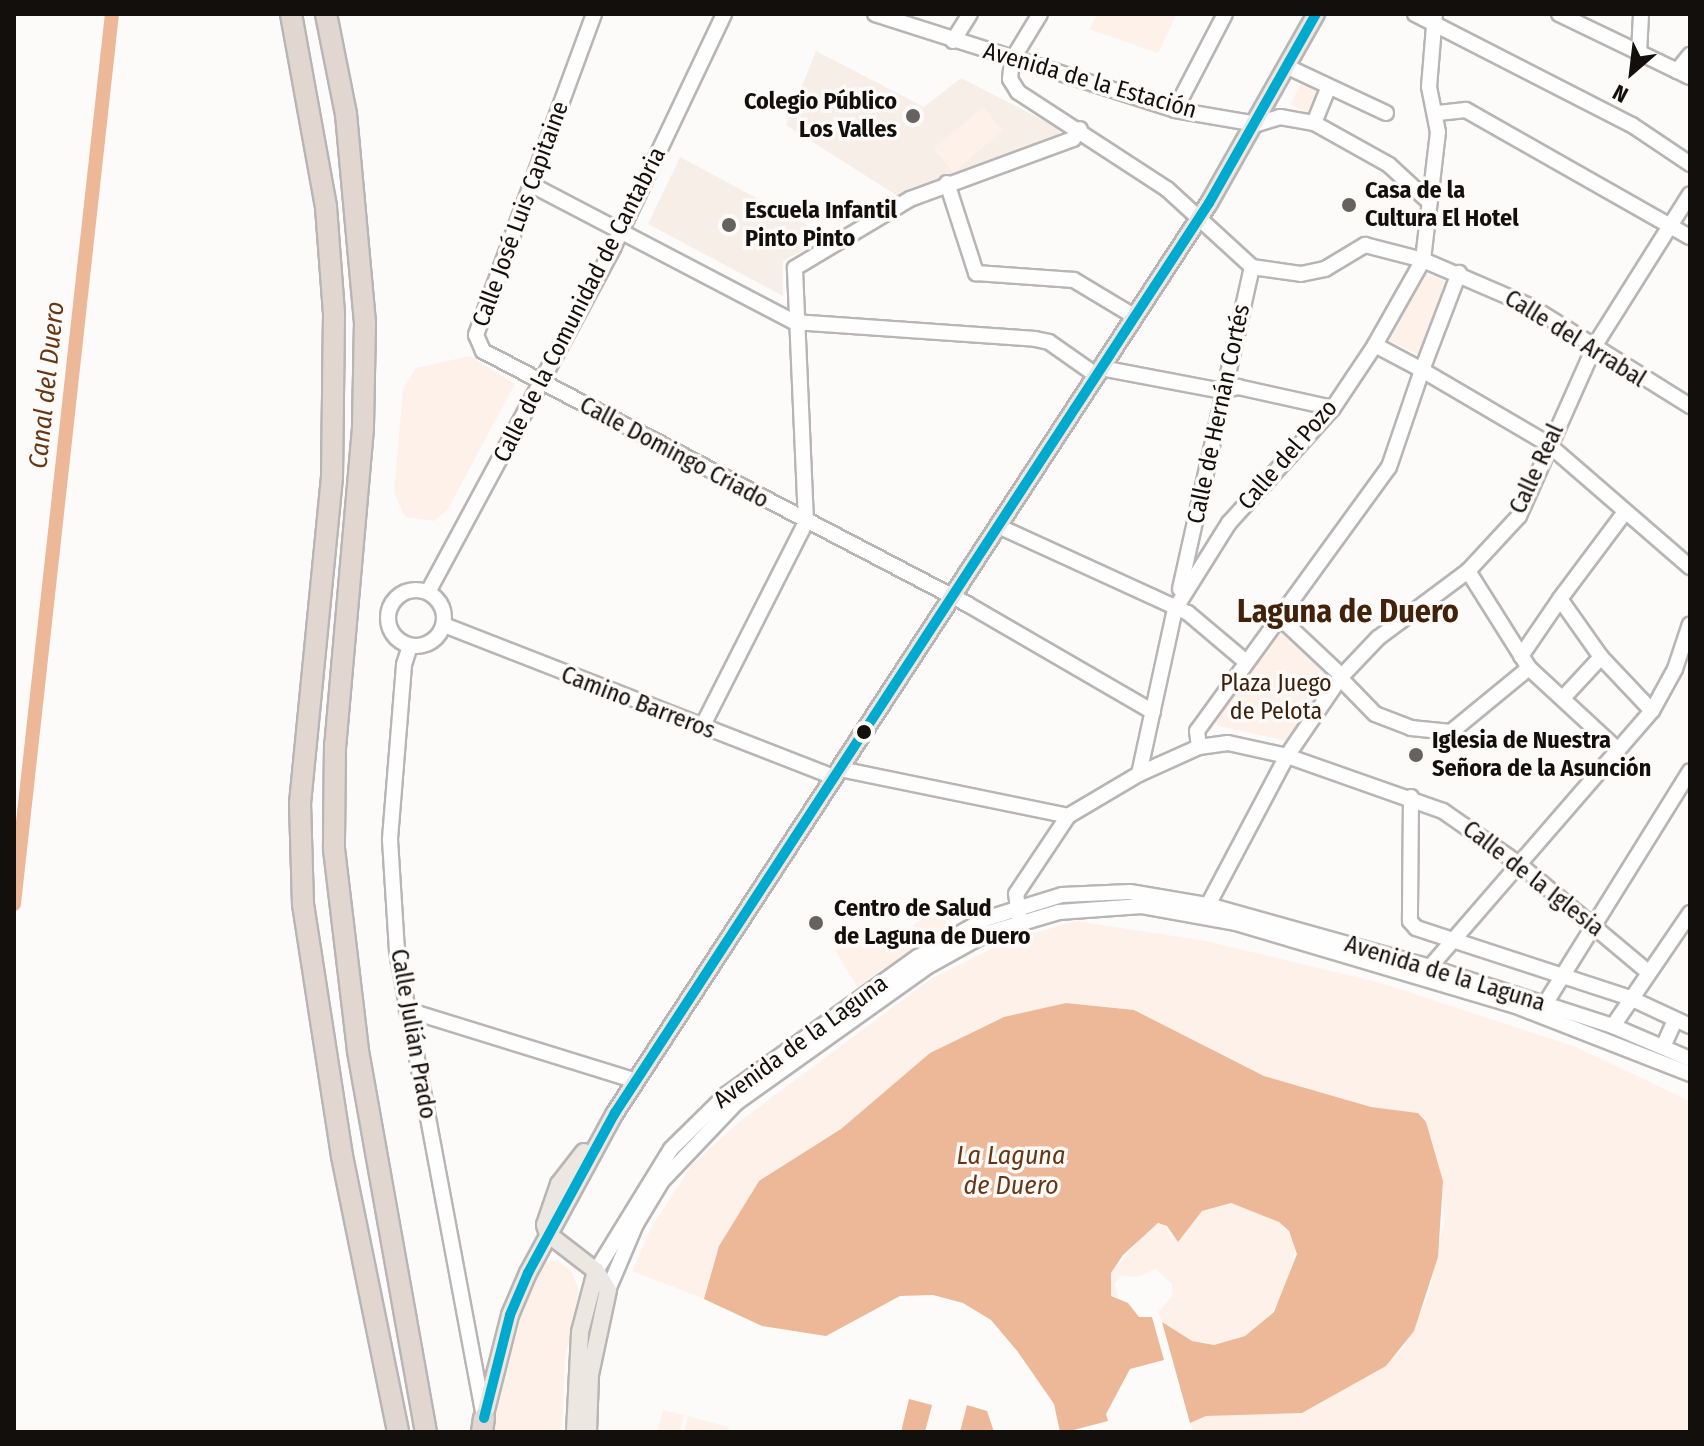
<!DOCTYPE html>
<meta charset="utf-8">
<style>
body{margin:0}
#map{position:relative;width:1704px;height:1446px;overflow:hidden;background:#fcfbfa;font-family:"Fira Sans Condensed",sans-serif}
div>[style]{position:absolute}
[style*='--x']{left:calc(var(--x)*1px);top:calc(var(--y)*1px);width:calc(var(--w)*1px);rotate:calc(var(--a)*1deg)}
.built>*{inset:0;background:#f8eee8}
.green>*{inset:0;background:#fef1ea;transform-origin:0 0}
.water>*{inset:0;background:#ecb897}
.canal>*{height:14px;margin:-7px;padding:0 7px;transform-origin:7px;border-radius:7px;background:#ecb897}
.roads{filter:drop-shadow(2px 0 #b8b5b4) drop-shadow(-2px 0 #b8b5b4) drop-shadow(0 2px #b8b5b4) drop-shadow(0 -2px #b8b5b4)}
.minor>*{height:14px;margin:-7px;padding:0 7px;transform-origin:7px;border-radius:7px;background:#fffefe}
.minor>.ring{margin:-7px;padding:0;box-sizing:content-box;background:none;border:14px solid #fffefe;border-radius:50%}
.major>*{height:16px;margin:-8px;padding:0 8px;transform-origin:8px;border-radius:8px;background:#ede7e2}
.highway>*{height:20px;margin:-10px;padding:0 10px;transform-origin:10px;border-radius:10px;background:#e2d7d0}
.bus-1>*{height:10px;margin:-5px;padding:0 5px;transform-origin:5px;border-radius:5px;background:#00a9ce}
.dots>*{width:22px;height:22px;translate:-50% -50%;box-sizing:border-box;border:4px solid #fdfbf9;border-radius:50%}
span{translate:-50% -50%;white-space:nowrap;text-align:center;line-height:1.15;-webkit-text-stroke:7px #fdfbf9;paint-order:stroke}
.street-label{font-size:24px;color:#130f0c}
.poi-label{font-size:24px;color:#130f0c;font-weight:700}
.right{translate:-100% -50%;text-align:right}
.left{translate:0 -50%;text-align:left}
.park-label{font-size:24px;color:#3e210c}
.water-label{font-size:26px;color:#673714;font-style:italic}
.district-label{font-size:32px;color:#42220a;font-weight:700}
.frame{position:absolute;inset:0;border:16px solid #130f0c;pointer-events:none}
.north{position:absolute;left:1592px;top:32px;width:80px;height:80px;-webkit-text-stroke:6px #fdfbf9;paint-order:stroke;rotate:208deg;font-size:22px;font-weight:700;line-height:32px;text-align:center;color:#130f0c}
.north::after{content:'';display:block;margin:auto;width:28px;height:36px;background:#130f0c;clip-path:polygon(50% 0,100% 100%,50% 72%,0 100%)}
</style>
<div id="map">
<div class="built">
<i style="clip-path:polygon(816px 51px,924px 107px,961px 78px,1060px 129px,1057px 139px,899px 197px,786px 125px)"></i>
<i style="clip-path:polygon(680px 157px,811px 227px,811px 246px,783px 261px,783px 296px,648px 224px)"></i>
</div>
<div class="green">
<i style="clip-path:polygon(1098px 14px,1177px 14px,1158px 53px,1089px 29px)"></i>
<i style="left:1302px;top:82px;width:19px;height:25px;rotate:28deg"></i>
<i style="left:983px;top:107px;width:31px;height:65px;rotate:50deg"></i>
<i style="clip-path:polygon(1423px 272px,1449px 283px,1421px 356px,1387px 339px)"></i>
<i style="clip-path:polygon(470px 356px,515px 384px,448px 509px,434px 521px,405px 517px,394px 492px,403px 389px,416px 368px)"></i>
<i style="clip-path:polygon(1283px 629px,1333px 676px,1298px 729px,1287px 741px,1218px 726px,1215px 719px)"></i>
<i style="clip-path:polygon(939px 907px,949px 928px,858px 988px,835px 950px,861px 938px,869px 948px,893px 934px,900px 945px,918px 934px,913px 925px)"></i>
<i style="clip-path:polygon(1076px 921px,1206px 941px,1381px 983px,1576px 1047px,1690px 1101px,1690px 1432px,1193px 1432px,1190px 1423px,1206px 1416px,1302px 1413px,1386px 1366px,1403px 1348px,1429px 1295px,1444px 1219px,1443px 1181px,1418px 1113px,1371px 1107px,1264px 1076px,1134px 1010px,1066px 1003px,1004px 1017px,930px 1053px,841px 1129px,759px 1181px,719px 1246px,704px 1299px,632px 1271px,652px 1226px,692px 1165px,740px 1121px,932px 978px,1009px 940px)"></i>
<i style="clip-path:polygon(1231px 1203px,1279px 1222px,1296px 1244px,1285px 1292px,1264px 1322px,1245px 1336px,1214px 1345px,1192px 1341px,1162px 1322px,1158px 1312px,1172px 1296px,1172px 1284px,1155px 1269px,1138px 1277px,1121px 1276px,1115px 1284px,1118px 1298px,1111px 1296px,1111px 1273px,1149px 1228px,1163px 1223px,1172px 1240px,1183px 1235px,1202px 1211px)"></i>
<i style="clip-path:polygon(557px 1260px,571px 1271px,579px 1290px,565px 1359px,562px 1432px,490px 1432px,498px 1384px,520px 1313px,543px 1262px)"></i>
<i style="clip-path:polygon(663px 1410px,684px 1415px,680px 1432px,657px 1432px)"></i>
<i style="clip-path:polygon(688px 1416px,729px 1427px,728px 1432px,684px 1432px)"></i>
</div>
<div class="water">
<i style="clip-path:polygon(1066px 1003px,1134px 1010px,1264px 1076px,1371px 1107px,1418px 1113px,1426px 1122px,1443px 1181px,1438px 1257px,1414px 1331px,1386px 1366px,1302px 1413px,1206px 1416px,1190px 1423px,1162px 1322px,1192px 1341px,1214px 1345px,1245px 1336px,1274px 1312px,1297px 1254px,1289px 1231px,1279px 1222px,1231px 1203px,1202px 1211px,1178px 1242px,1167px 1226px,1158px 1223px,1123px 1255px,1111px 1273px,1111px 1296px,1128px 1303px,1139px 1317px,1152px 1317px,1164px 1360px,1130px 1369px,1106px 1414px,1108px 1421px,1066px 1432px,1060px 1432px,1054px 1404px,1018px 1352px,991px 1320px,963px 1303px,933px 1295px,900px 1296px,826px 1336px,762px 1326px,704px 1299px,719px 1246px,759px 1181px,841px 1129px,930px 1053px,1004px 1017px)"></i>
<i style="clip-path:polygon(909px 1399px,932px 1405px,925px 1432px,901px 1432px)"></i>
<i style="clip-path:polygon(967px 1405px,987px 1411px,994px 1432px,960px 1432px)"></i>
</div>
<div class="canal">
<i style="--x:14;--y:904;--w:895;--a:-83.72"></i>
</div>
<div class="roads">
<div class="minor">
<i style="--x:594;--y:14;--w:342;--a:110.2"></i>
<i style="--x:476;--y:335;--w:17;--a:66"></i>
<i style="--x:483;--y:351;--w:546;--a:27.6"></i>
<i style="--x:967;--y:604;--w:215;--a:30.1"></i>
<i style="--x:875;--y:14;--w:315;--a:17.7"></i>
<i style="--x:1175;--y:110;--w:83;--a:9.7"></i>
<i style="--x:1257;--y:124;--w:24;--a:-17"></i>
<i style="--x:1280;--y:117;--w:35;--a:10"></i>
<i style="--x:1314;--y:123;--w:86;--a:29.2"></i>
<i style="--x:1389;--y:165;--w:52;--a:42.6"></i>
<i style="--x:1040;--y:14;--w:54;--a:121.3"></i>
<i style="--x:1012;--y:60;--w:19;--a:96"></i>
<i style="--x:1010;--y:79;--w:15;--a:58"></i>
<i style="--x:1018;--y:92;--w:178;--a:33.1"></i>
<i style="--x:1167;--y:189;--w:115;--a:42.5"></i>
<i style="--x:1252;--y:267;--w:49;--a:8.1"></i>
<i style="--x:1301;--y:274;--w:25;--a:-12"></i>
<i style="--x:1325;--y:269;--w:47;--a:-31"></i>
<i style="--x:1365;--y:245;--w:60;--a:14.5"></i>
<i style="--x:1423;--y:260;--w:116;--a:23.3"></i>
<i style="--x:1530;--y:306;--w:189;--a:32"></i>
<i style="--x:1415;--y:14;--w:244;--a:27.1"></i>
<i style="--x:1632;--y:125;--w:70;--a:33.9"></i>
<i style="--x:1435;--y:14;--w:73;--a:94.7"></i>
<i style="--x:1429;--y:87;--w:46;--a:78.7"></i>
<i style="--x:1438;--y:132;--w:129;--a:96.7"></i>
<i style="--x:1423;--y:260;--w:98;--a:119.5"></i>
<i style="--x:1375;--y:345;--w:53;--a:28"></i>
<i style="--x:1422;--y:370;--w:104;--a:-69.1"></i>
<i style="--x:1559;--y:14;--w:145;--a:25.7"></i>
<i style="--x:953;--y:41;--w:32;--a:-58"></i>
<i style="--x:1639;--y:53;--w:39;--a:-87"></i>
<i style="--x:1290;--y:68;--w:106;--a:25.1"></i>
<i style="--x:1677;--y:71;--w:21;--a:-51"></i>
<i style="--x:1175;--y:110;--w:108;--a:-62.5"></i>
<i style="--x:1438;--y:113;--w:28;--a:-6"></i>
<i style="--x:1466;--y:110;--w:257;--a:29.6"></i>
<i style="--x:1314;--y:123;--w:38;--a:-68"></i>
<i style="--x:947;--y:183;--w:95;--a:72.1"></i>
<i style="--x:976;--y:273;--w:98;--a:4.1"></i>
<i style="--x:1074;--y:280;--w:70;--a:31"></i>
<i style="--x:532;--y:185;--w:296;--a:27.6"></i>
<i style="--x:794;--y:322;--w:242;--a:4"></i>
<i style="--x:1035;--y:339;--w:14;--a:12"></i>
<i style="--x:1049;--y:342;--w:57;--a:35.1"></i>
<i style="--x:1101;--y:368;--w:124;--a:10.7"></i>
<i style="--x:1223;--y:391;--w:16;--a:-15"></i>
<i style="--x:1238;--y:387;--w:97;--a:12.5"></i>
<i style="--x:1625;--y:512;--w:109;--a:126.8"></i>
<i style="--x:1560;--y:599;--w:71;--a:54.7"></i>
<i style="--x:1601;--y:657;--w:74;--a:46.6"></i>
<i style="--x:998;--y:526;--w:209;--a:24.6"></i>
<i style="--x:1188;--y:613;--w:75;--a:40.1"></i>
<i style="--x:1468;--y:571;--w:115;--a:57.8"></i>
<i style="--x:1529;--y:668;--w:121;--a:42.7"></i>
<i style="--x:1180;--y:589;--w:330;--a:-77.4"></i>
<i class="ring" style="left:388px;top:590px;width:42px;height:42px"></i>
<i style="--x:428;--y:592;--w:391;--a:-61.7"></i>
<i style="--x:613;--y:248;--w:259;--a:-64.6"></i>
<i style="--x:1278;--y:616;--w:88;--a:43.2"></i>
<i style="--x:444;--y:625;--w:419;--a:21.3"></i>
<i style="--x:410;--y:646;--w:20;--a:108"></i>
<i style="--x:404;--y:665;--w:176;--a:94.6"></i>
<i style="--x:390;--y:840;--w:112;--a:86.4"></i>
<i style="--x:397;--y:952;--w:474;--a:79.4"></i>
<i style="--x:1521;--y:656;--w:69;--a:-55.6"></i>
<i style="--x:1340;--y:678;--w:50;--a:45.8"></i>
<i style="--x:1375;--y:714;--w:39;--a:21"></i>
<i style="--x:1411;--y:728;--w:40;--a:5.7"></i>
<i style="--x:1451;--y:732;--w:101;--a:-39.4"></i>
<i style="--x:1563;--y:698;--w:56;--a:-47.2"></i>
<i style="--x:702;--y:727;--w:230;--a:-63.1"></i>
<i style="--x:806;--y:522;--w:254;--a:-92.5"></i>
<i style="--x:795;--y:268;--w:134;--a:-31"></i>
<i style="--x:910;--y:199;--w:174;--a:-20.2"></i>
<i style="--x:1073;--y:139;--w:12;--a:-55"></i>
<i style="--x:1199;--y:747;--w:16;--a:-97"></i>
<i style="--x:1197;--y:731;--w:326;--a:-54"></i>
<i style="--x:1389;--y:467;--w:102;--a:-71.2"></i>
<i style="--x:1422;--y:370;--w:146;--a:30.4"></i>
<i style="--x:1548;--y:444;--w:188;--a:40.9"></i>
<i style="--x:840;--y:769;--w:233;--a:11.6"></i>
<i style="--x:1139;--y:774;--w:169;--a:-77.7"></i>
<i style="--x:1175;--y:609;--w:102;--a:-57.9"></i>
<i style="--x:1229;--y:523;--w:155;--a:-47.9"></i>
<i style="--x:1333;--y:408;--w:76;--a:-56.3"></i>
<i style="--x:1411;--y:797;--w:124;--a:90.5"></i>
<i style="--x:1410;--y:921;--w:9;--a:49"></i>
<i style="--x:1416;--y:928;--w:225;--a:18.1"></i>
<i style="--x:1630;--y:998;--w:66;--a:25"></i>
<i style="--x:1208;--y:905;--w:169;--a:-62.1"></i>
<i style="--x:1287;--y:756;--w:94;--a:-55.8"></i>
<i style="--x:1340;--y:678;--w:55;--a:-46.5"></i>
<i style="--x:1378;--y:638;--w:112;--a:-36.7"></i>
<i style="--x:1468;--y:571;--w:75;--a:-47.2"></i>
<i style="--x:1519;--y:516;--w:187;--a:-66"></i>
<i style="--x:1595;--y:345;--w:178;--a:-57.8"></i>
<i style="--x:1019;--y:917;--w:23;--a:-97"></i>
<i style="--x:1016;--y:894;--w:94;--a:-56.3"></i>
<i style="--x:1068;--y:816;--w:82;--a:-30.6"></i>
<i style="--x:1139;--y:774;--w:66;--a:-24.2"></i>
<i style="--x:1199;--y:747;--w:29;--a:-8"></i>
<i style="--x:1228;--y:743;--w:60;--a:12.4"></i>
<i style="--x:1287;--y:756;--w:165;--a:19.4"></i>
<i style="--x:1443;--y:811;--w:93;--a:34.9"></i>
<i style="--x:1519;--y:864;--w:168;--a:39.9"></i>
<i style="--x:1430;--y:967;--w:339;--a:-49.1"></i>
<i style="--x:1652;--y:711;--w:48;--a:-61.3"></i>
<i style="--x:1675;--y:669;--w:47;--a:-71.6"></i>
<i style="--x:1545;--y:1004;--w:274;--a:-58.1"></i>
<i style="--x:407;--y:1010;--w:240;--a:17.2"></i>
<i style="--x:1613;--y:1026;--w:137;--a:-55.7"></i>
<i style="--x:1663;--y:1047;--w:30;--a:-66"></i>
<i style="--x:596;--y:1271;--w:143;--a:-58.4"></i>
<i style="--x:671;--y:1149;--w:78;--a:-44.5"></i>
<i style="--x:727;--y:1094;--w:235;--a:-35.7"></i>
<i style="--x:918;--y:957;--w:77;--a:-29.6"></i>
<i style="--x:985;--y:919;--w:81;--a:-17.3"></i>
<i style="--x:1062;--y:895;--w:68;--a:-2.5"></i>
<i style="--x:1130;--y:892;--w:79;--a:9.5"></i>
<i style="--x:1208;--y:905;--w:230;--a:15.6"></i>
<i style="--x:1430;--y:967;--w:192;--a:17.9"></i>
<i style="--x:1613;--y:1026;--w:84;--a:23.2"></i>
<i style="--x:608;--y:1290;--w:72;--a:-67"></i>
<i style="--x:636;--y:1224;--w:50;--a:-58.8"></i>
<i style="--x:662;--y:1181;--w:108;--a:-46.5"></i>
<i style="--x:736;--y:1103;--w:232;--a:-35.5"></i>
<i style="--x:925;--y:968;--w:72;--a:-29.1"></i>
<i style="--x:988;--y:933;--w:74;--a:-16.5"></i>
<i style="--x:1059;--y:912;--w:83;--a:-4.1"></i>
<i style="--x:1142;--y:906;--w:96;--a:10.3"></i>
<i style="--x:1236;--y:923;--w:292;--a:16.5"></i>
<i style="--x:1516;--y:1006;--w:187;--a:21.3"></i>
</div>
<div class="major">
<i style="--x:584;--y:1152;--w:41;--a:128"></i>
<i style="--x:559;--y:1184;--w:43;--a:108.9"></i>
<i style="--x:545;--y:1225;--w:9;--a:72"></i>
<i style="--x:548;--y:1234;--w:61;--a:37.6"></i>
<i style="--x:596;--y:1271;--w:22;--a:58"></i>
<i style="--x:608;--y:1290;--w:87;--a:102"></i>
<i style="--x:590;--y:1375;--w:57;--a:92"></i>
<i style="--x:484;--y:1418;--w:106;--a:-75.8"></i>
<i style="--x:510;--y:1315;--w:46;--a:-66.8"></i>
<i style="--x:528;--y:1273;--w:182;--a:-61.5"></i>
<i style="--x:615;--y:1113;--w:1087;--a:-56.87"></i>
<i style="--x:1209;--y:203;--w:217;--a:-60.5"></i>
<i style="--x:575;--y:1432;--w:100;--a:-87.1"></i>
<i style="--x:580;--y:1332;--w:63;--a:-75.3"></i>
</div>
<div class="highway">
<i style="--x:291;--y:14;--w:196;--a:79.7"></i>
<i style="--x:326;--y:207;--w:107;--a:85.7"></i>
<i style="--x:334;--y:314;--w:163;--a:90.7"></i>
<i style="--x:332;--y:477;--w:328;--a:95.6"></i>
<i style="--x:300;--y:803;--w:101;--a:88.3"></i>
<i style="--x:303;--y:904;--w:255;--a:81.2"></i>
<i style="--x:342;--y:1156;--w:282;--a:78.5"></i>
<i style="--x:326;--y:14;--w:102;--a:78.7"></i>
<i style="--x:346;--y:114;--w:209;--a:84.8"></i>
<i style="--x:365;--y:322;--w:106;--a:91.1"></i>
<i style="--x:363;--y:428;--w:318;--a:95"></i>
<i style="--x:335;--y:745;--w:104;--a:90.6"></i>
<i style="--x:334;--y:849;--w:203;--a:83.2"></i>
<i style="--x:358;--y:1051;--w:387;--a:79.9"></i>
<i style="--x:482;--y:1432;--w:14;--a:-82"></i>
</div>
</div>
<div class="bus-1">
<i style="--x:484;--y:1418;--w:106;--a:-75.8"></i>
<i style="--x:510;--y:1315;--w:46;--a:-66.8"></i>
<i style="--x:528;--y:1273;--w:182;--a:-61.5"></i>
<i style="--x:615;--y:1113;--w:1087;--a:-56.87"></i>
<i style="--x:1209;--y:203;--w:217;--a:-60.5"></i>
</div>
<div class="dots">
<i style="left:913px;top:116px;background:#65625f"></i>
<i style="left:1349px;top:205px;background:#65625f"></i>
<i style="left:729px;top:225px;background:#65625f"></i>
<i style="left:864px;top:732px;background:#130f0c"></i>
<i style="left:1416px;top:755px;background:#65625f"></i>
<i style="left:816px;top:923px;background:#65625f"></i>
</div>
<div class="street-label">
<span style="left:1090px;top:81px;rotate:16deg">Avenida de la Estación</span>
<span style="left:521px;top:214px;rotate:-70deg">Calle José Luis Capitaine</span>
<span style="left:580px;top:305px;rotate:-63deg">Calle de la Comunidad de Cantabria</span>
<span style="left:1575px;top:339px;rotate:32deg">Calle del Arrabal</span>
<span style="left:1219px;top:414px;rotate:-78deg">Calle de Hernán Cortés</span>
<span style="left:674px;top:453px;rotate:28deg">Calle Domingo Criado</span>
<span style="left:1288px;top:455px;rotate:-49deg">Calle del Pozo</span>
<span style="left:1537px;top:469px;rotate:-65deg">Calle Real</span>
<span style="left:638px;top:703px;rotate:21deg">Camino Barreros</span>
<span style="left:1533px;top:879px;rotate:38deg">Calle de la Iglesia</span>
<span style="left:1445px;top:974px;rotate:17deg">Avenida de la Laguna</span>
<span style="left:413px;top:1034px;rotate:80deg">Calle Julián Prado</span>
<span style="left:801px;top:1042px;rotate:-36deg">Avenida de la Laguna</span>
</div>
<div class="poi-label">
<span class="right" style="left:897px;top:116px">Colegio Público<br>Los Valles</span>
<span class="left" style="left:1365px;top:205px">Casa de la<br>Cultura El Hotel</span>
<span class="left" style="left:745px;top:225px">Escuela Infantil<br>Pinto Pinto</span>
<span class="left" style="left:1432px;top:755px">Iglesia de Nuestra<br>Señora de la Asunción</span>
<span class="left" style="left:834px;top:923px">Centro de Salud<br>de Laguna de Duero</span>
</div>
<div class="park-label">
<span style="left:1276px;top:698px">Plaza Juego<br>de Pelota</span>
</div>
<div class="water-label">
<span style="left:47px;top:385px;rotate:-84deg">Canal del Duero</span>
<span style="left:1011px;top:1171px">La Laguna<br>de Duero</span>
</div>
<div class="district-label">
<span style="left:1348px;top:611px">Laguna de Duero</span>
</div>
<div class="frame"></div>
<div class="north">N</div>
</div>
